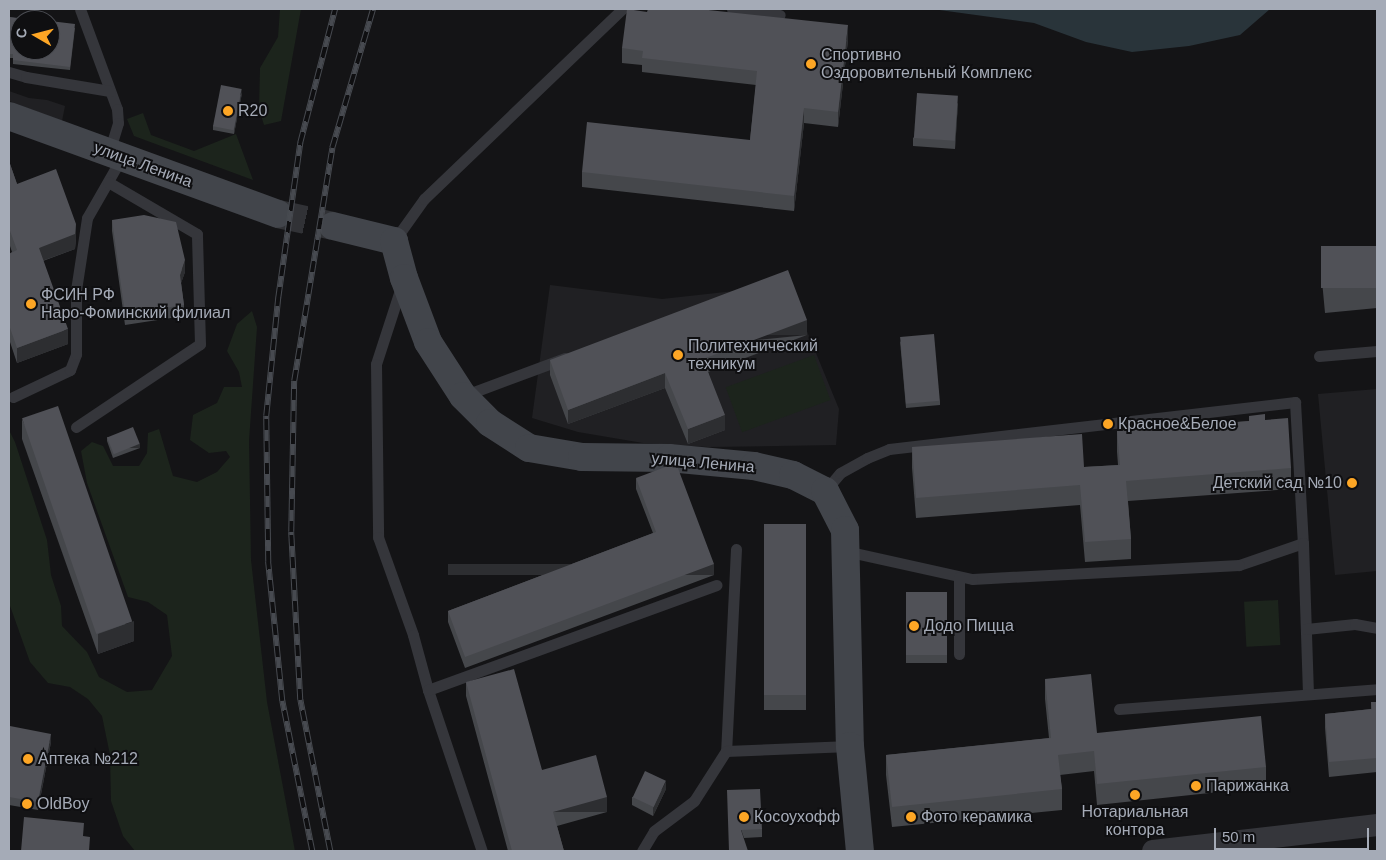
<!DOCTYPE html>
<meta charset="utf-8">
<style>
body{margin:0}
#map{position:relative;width:1386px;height:860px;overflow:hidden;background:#141416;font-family:Helvetica,sans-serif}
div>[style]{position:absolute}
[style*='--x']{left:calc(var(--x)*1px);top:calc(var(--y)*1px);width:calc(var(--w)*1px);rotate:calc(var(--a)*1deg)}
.built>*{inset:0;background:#202023}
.green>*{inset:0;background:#1c241c;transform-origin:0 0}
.water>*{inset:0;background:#29343a}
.secondary-tunnel>*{height:28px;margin-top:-14px;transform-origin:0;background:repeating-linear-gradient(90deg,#313236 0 28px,transparent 0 42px)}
.lane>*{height:11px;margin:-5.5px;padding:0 5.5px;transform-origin:5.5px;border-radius:5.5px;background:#35363b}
.street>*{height:22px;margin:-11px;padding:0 11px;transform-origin:11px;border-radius:11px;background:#35363b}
.secondary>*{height:28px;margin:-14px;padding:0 14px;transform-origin:14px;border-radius:14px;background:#42454b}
.rail>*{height:5.5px;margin-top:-2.75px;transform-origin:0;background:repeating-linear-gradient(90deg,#0f0f11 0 11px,#474a50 0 22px);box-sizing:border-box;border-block:1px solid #474a50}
.wall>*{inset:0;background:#45474b;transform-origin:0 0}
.shaded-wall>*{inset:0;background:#2d2e31;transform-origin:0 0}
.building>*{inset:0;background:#505157;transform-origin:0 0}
.dots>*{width:14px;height:14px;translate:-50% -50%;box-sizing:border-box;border:2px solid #0f0f11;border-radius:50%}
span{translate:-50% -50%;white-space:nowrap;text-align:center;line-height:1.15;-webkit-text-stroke:4px #0f0f11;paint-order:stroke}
.poi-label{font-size:16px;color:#a5abb7}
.left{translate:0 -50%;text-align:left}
.right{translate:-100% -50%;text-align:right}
.street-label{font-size:16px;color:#a5abb7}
.frame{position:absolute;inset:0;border:10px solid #a5abb7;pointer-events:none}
.north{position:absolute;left:10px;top:10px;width:50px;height:50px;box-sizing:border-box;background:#0f0f11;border:1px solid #4b4d53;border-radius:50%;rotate:278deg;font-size:14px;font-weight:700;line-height:20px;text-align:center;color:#a5abb7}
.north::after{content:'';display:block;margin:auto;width:18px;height:22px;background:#fda625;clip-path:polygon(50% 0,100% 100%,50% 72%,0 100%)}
.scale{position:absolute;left:1214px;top:828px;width:155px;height:22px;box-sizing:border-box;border:2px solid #a5abb7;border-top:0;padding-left:6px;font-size:15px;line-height:18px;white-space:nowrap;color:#a5abb7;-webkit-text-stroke:4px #0f0f11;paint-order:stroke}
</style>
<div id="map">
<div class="built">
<i style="clip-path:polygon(9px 91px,29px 98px,47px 100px,65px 106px,62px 121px,9px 101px)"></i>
<i style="clip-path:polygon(550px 285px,662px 299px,788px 285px,839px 409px,836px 445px,708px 447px,643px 443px,578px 432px,532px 418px)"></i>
<i style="clip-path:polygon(1377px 389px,1377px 571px,1335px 575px,1318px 394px)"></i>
</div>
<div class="green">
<i style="clip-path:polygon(280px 9px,301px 9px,281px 121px,264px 125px,259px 109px,260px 68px,278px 37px)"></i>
<i style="clip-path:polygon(143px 113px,151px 135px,194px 151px,236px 134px,253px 180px,134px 136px,127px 119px)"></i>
<i style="clip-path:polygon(252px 311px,257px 327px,249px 441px,251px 560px,267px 702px,295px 851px,135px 851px,123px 836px,111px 801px,110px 755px,102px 716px,88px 699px,70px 687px,48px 683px,30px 662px,9px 603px,9px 430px,15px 442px,47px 540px,51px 575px,61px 606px,62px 626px,87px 652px,99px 677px,127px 692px,152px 690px,172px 656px,167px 615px,148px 602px,128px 597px,87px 483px,81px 451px,92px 442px,103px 446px,113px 466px,139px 466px,147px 453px,148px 433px,159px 429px,173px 476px,197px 482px,217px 472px,230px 457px,226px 451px,209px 453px,190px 440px,193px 415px,217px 403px,224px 387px,242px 387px,239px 372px,227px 351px,237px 324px)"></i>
<i style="left:814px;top:355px;width:48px;height:94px;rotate:70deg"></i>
<i style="left:1278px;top:600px;width:45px;height:34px;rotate:87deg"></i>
</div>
<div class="water">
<i style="clip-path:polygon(932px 9px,1270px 9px,1240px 35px,1189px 46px,1132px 52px,1086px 42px,1034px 23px)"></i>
</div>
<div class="secondary-tunnel">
<i style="--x:278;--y:214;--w:56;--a:12.3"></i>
</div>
<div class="lane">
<i style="--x:80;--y:9;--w:107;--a:69.7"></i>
<i style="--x:117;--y:109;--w:14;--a:86"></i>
<i style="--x:118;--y:123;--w:31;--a:107"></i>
<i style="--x:732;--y:9;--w:48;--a:7.1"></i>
<i style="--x:9;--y:72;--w:18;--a:16"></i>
<i style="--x:26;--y:77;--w:85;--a:9.5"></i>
<i style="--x:394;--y:241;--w:52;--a:-54.5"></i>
<i style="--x:424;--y:199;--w:274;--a:-43.8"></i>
<i style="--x:401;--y:287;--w:81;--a:108"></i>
<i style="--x:376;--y:364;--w:173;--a:89.3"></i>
<i style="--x:378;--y:537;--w:104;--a:70.3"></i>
<i style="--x:413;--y:635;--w:57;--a:74.7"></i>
<i style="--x:428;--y:690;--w:170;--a:71.5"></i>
<i style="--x:1319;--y:356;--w:58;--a:-4.9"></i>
<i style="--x:463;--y:396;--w:109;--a:-20.4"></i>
<i style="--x:13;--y:397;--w:63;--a:-25.3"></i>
<i style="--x:70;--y:370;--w:17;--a:-69"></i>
<i style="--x:76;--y:354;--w:64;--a:-90"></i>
<i style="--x:76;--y:290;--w:73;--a:-81.3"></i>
<i style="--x:87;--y:218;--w:70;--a:-60.2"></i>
<i style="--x:76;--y:427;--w:149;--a:-33.8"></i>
<i style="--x:200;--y:344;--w:110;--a:-91.6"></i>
<i style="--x:197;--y:234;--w:103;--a:-149.7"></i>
<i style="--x:825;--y:491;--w:23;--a:-50"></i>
<i style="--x:840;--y:473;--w:31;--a:-29"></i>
<i style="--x:867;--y:458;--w:24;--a:-22"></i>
<i style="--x:889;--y:449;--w:409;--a:-6.6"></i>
<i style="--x:1295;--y:402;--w:141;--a:86.8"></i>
<i style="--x:1303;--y:543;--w:68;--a:161"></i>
<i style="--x:1239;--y:565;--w:267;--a:177"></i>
<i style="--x:972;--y:579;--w:129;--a:-167.5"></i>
<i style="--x:1303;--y:543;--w:151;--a:88.1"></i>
<i style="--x:736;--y:549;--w:202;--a:92.8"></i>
<i style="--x:726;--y:751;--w:124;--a:-2.3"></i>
<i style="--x:959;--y:577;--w:77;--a:90"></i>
<i style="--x:1306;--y:629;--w:49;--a:-5.8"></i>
<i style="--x:1355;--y:624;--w:22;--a:10"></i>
<i style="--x:428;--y:690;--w:307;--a:-20"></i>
<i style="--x:1119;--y:709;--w:259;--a:-4.4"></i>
<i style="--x:642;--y:851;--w:23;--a:-59"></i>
<i style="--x:654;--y:831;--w:50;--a:-36.9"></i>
<i style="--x:694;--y:801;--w:59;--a:-57.4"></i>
</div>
<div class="street">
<i style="--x:1153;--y:851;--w:226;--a:-6.6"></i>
</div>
<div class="secondary">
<i style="--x:9;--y:116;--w:286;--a:20"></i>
<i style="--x:333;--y:226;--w:63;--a:13.8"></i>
<i style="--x:394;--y:241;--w:38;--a:75"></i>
<i style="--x:404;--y:278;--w:68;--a:69.4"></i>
<i style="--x:428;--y:342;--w:64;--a:57.1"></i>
<i style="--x:463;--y:396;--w:38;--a:45"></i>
<i style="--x:490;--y:423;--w:46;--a:32.7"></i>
<i style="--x:529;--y:448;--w:54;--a:9.6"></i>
<i style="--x:582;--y:457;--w:87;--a:0.7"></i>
<i style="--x:669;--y:458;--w:85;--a:5.4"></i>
<i style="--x:754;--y:466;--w:40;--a:13"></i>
<i style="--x:793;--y:475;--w:36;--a:27"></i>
<i style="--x:825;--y:491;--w:44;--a:62.9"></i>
<i style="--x:845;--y:530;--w:216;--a:88.7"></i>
<i style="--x:850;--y:746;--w:105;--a:84.6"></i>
</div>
<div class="rail">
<i style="--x:312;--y:851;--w:153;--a:-101.3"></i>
<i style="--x:282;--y:701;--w:140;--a:-95.8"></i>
<i style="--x:268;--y:562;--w:146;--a:-90.8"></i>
<i style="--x:266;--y:416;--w:119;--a:-84.2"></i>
<i style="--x:278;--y:298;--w:157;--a:-81.9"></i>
<i style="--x:300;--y:143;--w:138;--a:-75.4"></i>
<i style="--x:330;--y:851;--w:154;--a:-101.2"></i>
<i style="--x:300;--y:700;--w:168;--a:-93.1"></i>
<i style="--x:291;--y:532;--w:151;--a:-88.9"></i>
<i style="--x:294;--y:381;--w:236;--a:-80.7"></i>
<i style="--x:332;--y:148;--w:145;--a:-73.6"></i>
</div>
<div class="wall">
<i style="clip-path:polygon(9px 17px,75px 28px,70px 70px,13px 64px,13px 58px,9px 58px)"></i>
<i style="clip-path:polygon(848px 40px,838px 127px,804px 123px,794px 211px,582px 187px,582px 172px,750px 140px,756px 85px,642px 72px,642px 65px,622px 63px,622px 48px)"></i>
<i style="clip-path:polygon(242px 93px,234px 134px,213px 130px,213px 126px)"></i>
<i style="clip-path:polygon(958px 103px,955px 149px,913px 146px,913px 138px)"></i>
<i style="clip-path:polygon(9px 161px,17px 184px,76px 238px,75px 249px,43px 261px,68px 344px,17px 363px,9px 339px,9px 254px,12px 252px,9px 243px)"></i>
<i style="clip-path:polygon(112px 220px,185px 272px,181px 283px,184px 305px,184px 316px,125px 325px,112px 231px)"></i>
<i style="clip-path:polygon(1377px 246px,1377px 308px,1325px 313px,1321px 270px,1321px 250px)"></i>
<i style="clip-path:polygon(807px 335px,708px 372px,725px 430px,688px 444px,665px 388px,568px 424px,550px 375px,550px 360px)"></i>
<i style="clip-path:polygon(900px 341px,940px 401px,940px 405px,906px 408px)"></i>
<i style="clip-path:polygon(22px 419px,134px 641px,98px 654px,22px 439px)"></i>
<i style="clip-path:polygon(1265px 420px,1291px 468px,1291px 489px,1128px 501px,1131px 539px,1131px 559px,1085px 562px,1080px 505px,916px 518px,912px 468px,912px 447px,1084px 467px,1118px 465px,1117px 452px,1117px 431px)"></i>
<i style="clip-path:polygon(107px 437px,140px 448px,113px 458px,107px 441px)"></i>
<i style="clip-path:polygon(636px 478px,714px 575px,465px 668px,448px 622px,448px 611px,653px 533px,636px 489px)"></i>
<i style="left:764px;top:524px;width:42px;height:186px"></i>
<i style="left:947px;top:592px;width:71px;height:41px;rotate:90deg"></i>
<i style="clip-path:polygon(1045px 679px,1097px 733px,1266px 767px,1266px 787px,1097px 805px,1094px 771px,1060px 775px,1062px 789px,1062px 810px,892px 827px,886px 775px,886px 755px,1049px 738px,1045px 699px)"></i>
<i style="clip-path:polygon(466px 682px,542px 770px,607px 812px,557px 826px,564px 851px,508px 851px,466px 696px)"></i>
<i style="clip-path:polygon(1371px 702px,1377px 702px,1377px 772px,1329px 777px,1325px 728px,1325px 714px,1371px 709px)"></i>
<i style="clip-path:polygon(9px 734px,51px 742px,38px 810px,9px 805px)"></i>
<i style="clip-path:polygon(666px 789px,653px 816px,632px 805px,632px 797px)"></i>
<i style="clip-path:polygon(727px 790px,762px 829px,762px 837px,744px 838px)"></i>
</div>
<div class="shaded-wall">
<i style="clip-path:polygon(848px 25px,848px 40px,838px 127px,838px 112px)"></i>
<i style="clip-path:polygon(242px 89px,242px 93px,234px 134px,234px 130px)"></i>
<i style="clip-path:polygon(958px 96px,958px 103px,955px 149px,955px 141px)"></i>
<i style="clip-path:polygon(804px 108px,804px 123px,794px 211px,794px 196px)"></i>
<i style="clip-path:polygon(76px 224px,76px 238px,75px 249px,39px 262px,39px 248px)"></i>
<i style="clip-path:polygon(185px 260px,185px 272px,180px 286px,180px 275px)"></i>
<i style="left:807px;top:320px;width:15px;height:111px;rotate:90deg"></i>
<i style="clip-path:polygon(68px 329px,68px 344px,17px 363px,17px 348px)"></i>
<i style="clip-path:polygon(665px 373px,665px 388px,568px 424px,568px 410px)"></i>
<i style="clip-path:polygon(725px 415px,725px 430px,688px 444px,688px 429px)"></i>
<i style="left:140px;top:444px;width:4px;height:29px;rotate:90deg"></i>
<i style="left:714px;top:564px;width:11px;height:266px;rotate:90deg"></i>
<i style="clip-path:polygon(134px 621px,134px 641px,98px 654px,98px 634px)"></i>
<i style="clip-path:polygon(51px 734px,51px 742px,38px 810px,38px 802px)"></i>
<i style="clip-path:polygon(666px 781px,666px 789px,653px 816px,653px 808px)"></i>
<i style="left:607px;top:797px;width:15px;height:56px;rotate:90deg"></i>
</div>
<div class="building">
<i style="clip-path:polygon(627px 9px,647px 12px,648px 9px,699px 9px,848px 25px,838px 112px,804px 108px,794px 196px,582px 172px,587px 122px,750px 140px,757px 71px,642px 58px,643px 51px,622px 48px)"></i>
<i style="clip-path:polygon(9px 17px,37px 20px,20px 20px,20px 50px,50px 50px,50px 21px,75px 24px,70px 67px,13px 60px,13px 54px,9px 54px)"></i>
<i style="left:221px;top:85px;width:21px;height:42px;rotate:11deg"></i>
<i style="left:917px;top:93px;width:41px;height:45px;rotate:4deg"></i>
<i style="clip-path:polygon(9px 161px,17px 184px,56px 169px,76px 224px,75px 234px,39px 248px,68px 329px,17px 348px,9px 325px,9px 254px,17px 250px,9px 228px)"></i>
<i style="clip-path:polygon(144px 215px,176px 222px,185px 260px,180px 275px,184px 305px,125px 314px,112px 220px)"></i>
<i style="left:1377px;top:246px;width:42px;height:56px;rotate:90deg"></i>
<i style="clip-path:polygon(788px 270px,807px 320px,703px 359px,725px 415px,688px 429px,665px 373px,568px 410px,550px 360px)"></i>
<i style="left:934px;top:334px;width:67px;height:34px;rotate:85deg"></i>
<i style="left:58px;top:406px;width:228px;height:38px;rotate:71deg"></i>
<i style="clip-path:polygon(1265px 414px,1265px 420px,1288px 418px,1291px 468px,1126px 481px,1131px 539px,1085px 542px,1080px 485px,916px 498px,912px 447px,1082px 434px,1084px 467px,1120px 465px,1117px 431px,1249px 421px,1249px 416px)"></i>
<i style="left:133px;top:427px;width:18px;height:28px;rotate:68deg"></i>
<i style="clip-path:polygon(676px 463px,714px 564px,465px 657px,448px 611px,656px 532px,636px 478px)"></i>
<i style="left:764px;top:524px;width:42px;height:171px"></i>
<i style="left:947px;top:592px;width:63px;height:41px;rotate:90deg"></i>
<i style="clip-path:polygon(514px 669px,542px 770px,596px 755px,607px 797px,553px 812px,564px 851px,512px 851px,466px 682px)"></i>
<i style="clip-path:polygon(1091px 674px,1097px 733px,1261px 716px,1266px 767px,1097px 784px,1094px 751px,1058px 755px,1062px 789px,892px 807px,886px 755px,1051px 738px,1045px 679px)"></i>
<i style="clip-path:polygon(1371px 702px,1377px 702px,1377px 758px,1329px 762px,1325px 714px,1372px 709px)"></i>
<i style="clip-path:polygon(10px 726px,51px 734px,38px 802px,9px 797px,9px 734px)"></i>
<i style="left:645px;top:771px;width:23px;height:29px;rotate:25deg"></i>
<i style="clip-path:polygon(760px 789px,762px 829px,741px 830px,748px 851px,729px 851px,727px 790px)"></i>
<i style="clip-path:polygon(24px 817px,84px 823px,83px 836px,90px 837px,89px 851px,21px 851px)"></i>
</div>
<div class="dots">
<i style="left:811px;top:64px;background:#fda625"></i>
<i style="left:228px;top:111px;background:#fda625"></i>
<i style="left:31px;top:304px;background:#fda625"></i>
<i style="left:678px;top:355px;background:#fda625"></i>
<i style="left:1108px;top:424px;background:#fda625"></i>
<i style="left:1352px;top:483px;background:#fda625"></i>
<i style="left:914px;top:626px;background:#fda625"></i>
<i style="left:28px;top:759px;background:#fda625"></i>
<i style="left:1196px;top:786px;background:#fda625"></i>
<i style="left:1135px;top:795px;background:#fda625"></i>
<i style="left:27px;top:804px;background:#fda625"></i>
<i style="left:744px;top:817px;background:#fda625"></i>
<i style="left:911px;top:817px;background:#fda625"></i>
</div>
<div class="poi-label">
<span class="left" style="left:821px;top:64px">Спортивно<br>Оздоровительный Комплекс</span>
<span class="left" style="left:238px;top:111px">R20</span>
<span class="left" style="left:41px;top:304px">ФСИН РФ<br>Наро-Фоминский филиал</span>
<span class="left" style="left:688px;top:355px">Политехнический<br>техникум</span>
<span class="left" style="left:1118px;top:424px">Красное&amp;Белое</span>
<span class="right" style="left:1342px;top:483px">Детский сад №10</span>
<span class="left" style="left:924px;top:626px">Додо Пицца</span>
<span class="left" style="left:38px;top:759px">Аптека №212</span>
<span class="left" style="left:1206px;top:786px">Парижанка</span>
<span class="left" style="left:37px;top:804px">OldBoy</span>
<span style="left:1135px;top:821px">Нотариальная<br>контора</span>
<span class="left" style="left:754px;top:817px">Косоухофф</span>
<span class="left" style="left:921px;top:817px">Фото керамика</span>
</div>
<div class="street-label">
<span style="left:143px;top:165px;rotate:20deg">улица Ленина</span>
<span style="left:703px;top:463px;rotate:5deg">улица Ленина</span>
</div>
<div class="frame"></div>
<div class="north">С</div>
<div class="scale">50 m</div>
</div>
